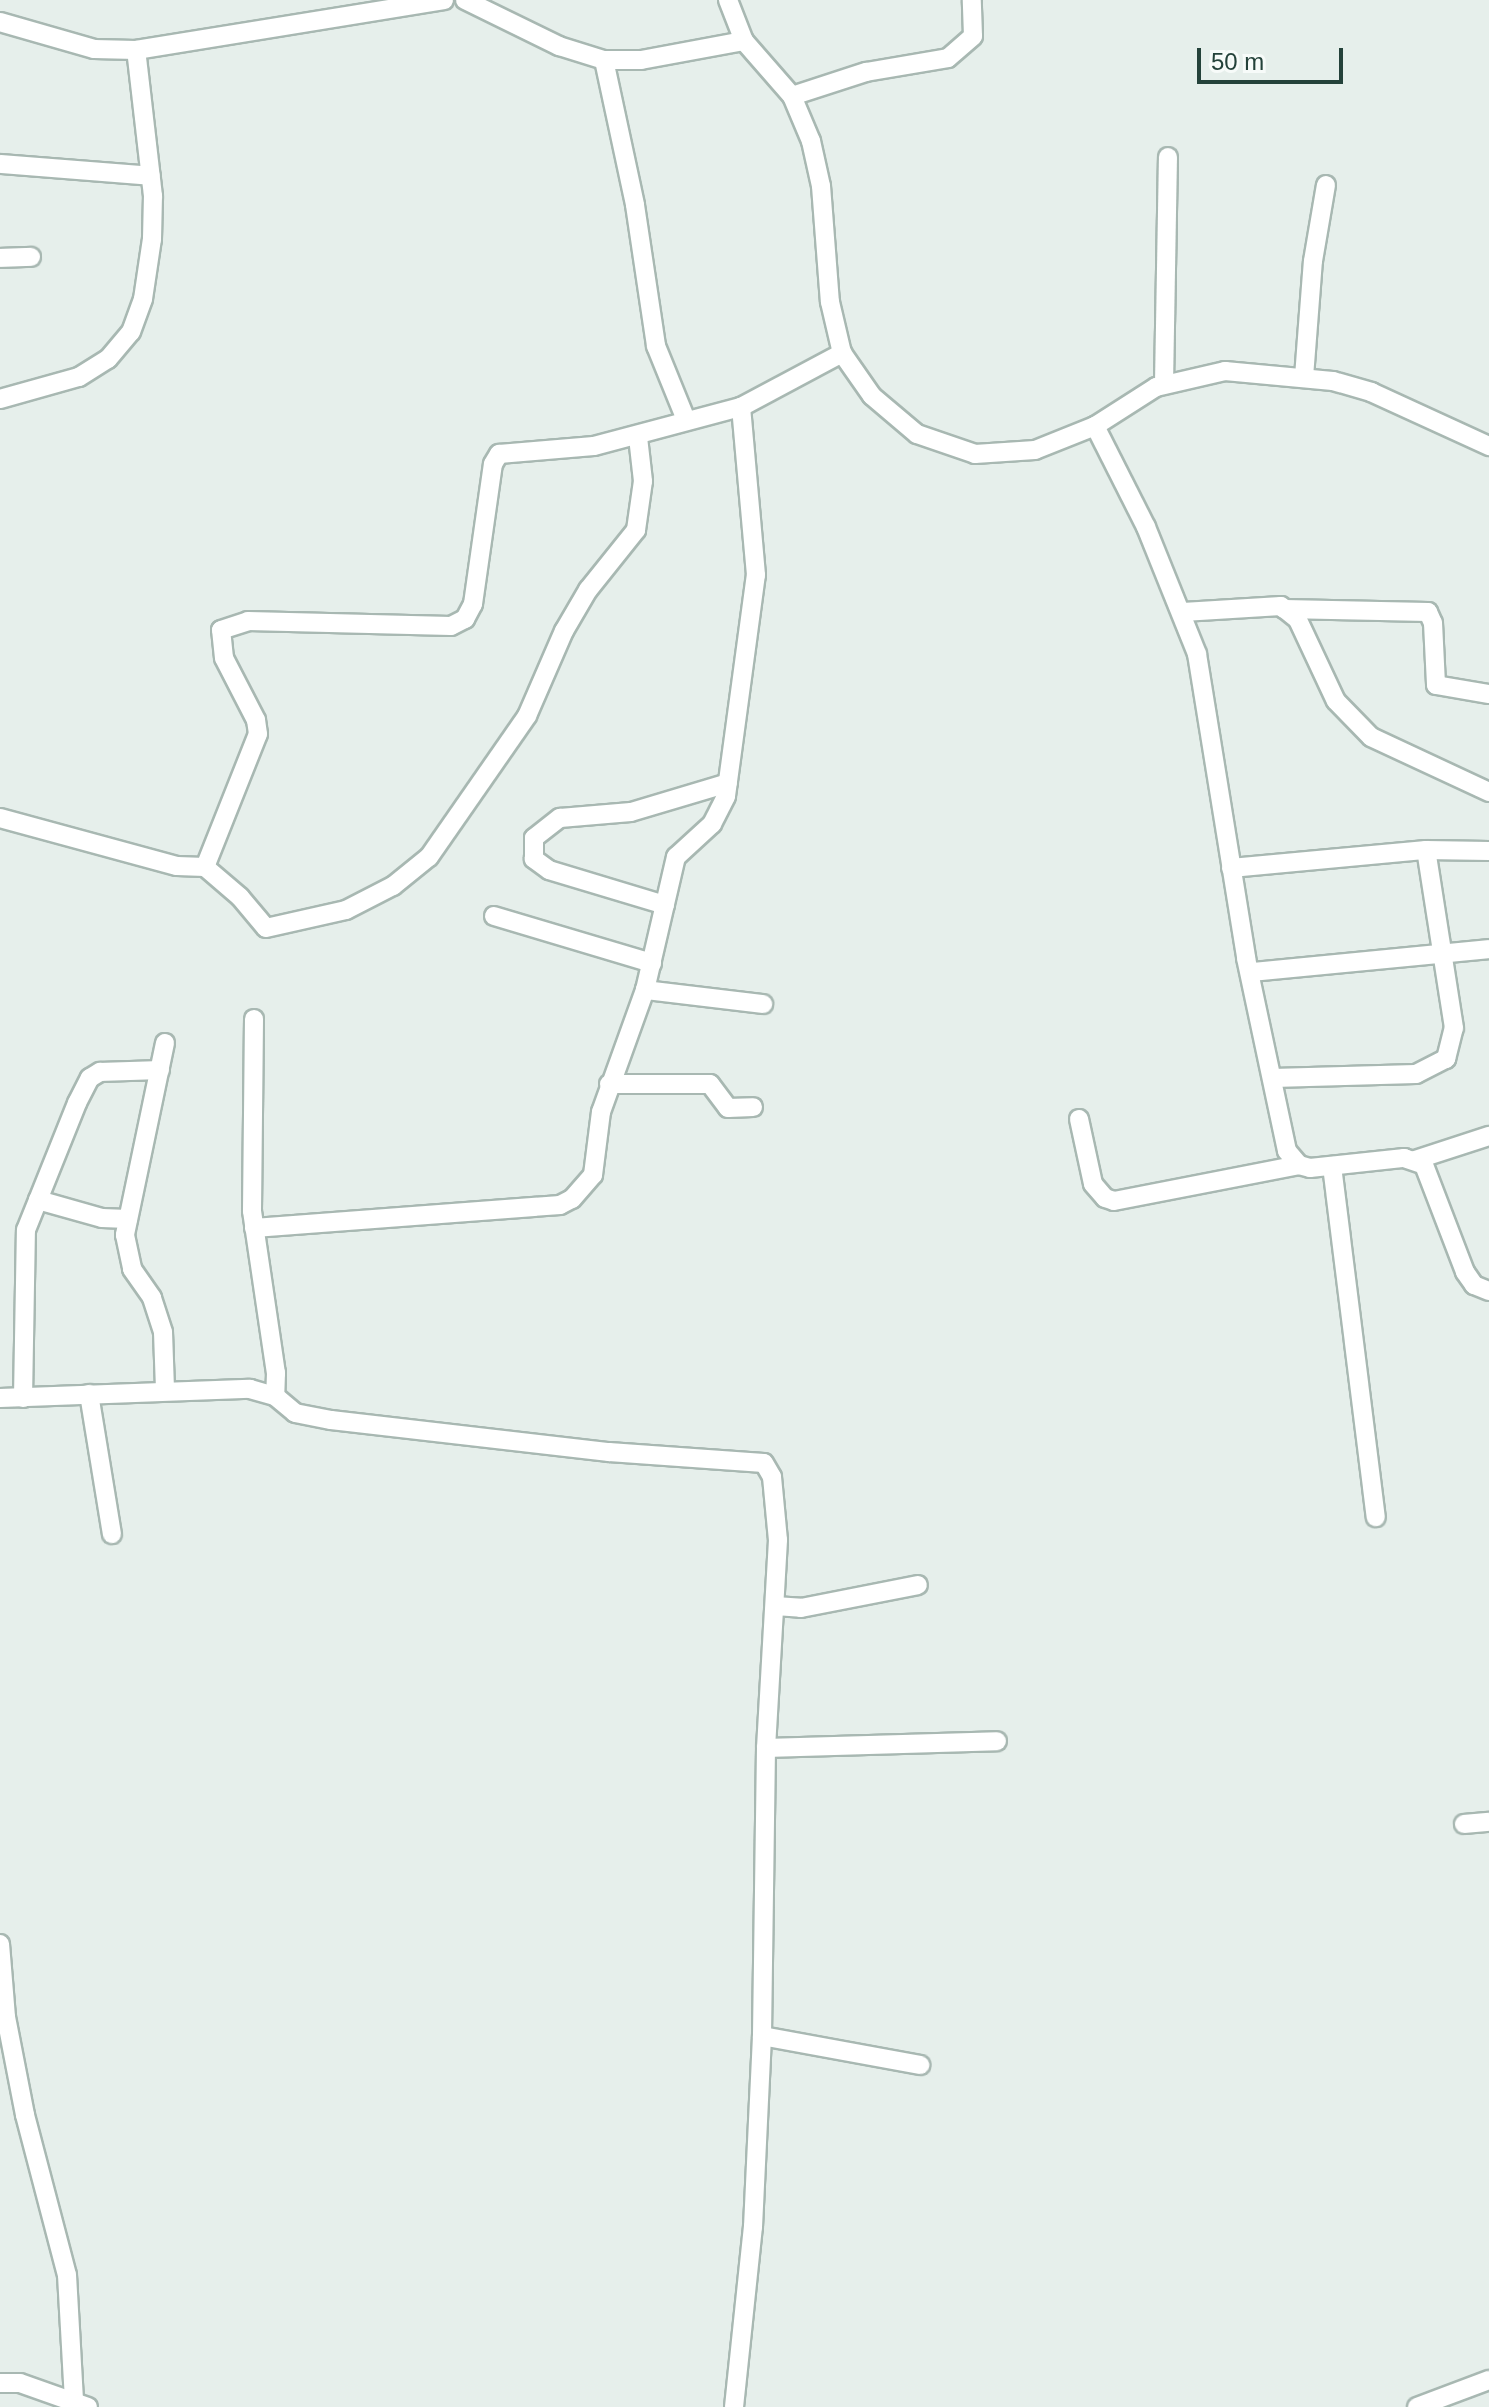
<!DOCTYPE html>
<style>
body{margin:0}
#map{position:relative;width:1489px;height:2407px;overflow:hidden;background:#e6efeb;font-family:Arial,sans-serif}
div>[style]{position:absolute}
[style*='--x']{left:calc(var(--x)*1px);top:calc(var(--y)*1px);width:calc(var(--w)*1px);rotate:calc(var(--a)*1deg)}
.roads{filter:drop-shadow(2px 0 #a8b8b2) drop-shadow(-2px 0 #a8b8b2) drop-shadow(0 2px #a8b8b2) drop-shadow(0 -2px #a8b8b2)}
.street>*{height:18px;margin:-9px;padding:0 9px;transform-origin:9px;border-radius:9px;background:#fff}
span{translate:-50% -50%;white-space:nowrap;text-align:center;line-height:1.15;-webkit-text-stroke:7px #f7fbf9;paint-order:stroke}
.scale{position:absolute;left:1197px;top:48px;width:146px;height:36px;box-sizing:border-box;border:4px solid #24423a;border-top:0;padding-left:10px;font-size:24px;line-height:28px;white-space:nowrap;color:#24423a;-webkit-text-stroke:6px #f7fbf9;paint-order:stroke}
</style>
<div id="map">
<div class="roads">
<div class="street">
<i style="--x:465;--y:0;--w:105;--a:26.1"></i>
<i style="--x:559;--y:46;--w:47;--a:17.3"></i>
<i style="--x:604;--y:60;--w:37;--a:0"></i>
<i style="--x:641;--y:60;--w:105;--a:-10.5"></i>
<i style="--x:728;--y:0;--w:44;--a:68.7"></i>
<i style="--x:744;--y:41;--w:73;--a:48.9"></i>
<i style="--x:792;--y:96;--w:49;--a:67.1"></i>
<i style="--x:811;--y:141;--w:46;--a:77.5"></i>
<i style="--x:821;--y:186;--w:116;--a:85.6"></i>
<i style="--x:830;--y:302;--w:52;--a:76.8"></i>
<i style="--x:842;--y:353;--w:52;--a:55.1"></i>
<i style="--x:872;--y:396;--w:59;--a:40.2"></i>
<i style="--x:917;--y:434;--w:61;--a:19"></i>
<i style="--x:975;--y:454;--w:60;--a:-3.8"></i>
<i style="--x:1035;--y:450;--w:65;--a:-21.8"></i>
<i style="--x:1095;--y:426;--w:72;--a:-32.6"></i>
<i style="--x:1156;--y:387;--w:71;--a:-13.1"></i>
<i style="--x:1225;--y:371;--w:108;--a:5.3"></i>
<i style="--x:1333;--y:381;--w:40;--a:16"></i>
<i style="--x:1371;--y:392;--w:130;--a:24.6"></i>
<i style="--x:0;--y:22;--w:98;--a:16"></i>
<i style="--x:94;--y:49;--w:42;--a:1.4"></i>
<i style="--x:136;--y:50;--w:312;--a:-9.2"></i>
<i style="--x:604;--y:60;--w:148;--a:77.9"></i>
<i style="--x:635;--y:205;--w:143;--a:81.5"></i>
<i style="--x:656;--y:346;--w:80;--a:67.9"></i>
<i style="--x:792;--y:96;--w:78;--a:-18"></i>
<i style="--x:866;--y:72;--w:83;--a:-9.7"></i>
<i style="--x:948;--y:58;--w:33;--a:-41"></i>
<i style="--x:973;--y:36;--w:36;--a:-92"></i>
<i style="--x:0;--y:164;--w:151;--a:4.5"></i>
<i style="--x:0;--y:258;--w:31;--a:-2"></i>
<i style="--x:1304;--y:377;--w:116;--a:-85.6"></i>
<i style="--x:1313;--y:261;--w:77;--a:-80.3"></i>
<i style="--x:1164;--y:384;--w:227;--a:-89"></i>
<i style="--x:0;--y:399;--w:82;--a:-15.6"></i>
<i style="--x:79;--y:377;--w:34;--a:-32"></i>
<i style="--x:108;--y:359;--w:35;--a:-50"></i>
<i style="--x:131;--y:332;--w:35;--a:-70"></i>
<i style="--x:143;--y:299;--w:61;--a:-81.5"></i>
<i style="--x:152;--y:239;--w:43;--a:-88.7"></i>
<i style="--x:153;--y:196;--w:147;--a:-96.6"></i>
<i style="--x:1095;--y:426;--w:113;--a:63.2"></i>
<i style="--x:1146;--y:527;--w:137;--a:68.1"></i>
<i style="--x:1197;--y:654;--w:308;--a:80.8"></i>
<i style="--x:1246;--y:958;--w:197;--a:78"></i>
<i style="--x:1287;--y:1151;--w:18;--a:49"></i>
<i style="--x:1299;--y:1165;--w:11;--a:15"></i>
<i style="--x:1310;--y:1168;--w:95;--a:-6.1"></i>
<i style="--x:1404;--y:1158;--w:21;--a:19"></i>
<i style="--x:1424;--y:1165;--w:115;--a:69"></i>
<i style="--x:1465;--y:1272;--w:16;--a:55"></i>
<i style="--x:1474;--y:1285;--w:16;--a:22"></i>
<i style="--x:1284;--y:609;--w:144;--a:1.2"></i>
<i style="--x:1428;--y:612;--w:12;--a:66"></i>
<i style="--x:1433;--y:623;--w:62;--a:87.2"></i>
<i style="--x:1436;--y:685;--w:54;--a:9.6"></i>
<i style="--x:1183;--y:612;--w:98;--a:-3.5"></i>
<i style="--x:1281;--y:606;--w:22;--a:39"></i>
<i style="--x:1298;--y:620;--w:89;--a:64.9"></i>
<i style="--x:1336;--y:701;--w:50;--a:45.8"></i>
<i style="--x:1371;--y:737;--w:130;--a:25"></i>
<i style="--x:0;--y:818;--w:183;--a:15.2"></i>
<i style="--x:177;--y:866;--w:28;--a:2"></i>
<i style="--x:205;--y:867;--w:143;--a:-68.3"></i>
<i style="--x:258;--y:734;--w:14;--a:-98"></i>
<i style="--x:256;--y:720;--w:70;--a:-117.3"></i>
<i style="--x:224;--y:658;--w:28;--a:-96"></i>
<i style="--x:221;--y:630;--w:28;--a:-18"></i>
<i style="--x:248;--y:621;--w:203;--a:1.4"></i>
<i style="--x:451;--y:626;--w:16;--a:-27"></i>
<i style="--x:465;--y:619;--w:17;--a:-62"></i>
<i style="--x:473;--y:604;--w:141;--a:-81.9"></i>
<i style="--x:493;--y:464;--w:12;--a:-59"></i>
<i style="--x:499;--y:454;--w:95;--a:-4.8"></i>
<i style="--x:594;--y:446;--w:152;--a:-14.9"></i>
<i style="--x:741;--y:407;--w:115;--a:-28.1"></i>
<i style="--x:205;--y:867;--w:46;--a:40.6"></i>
<i style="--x:240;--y:897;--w:40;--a:50"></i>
<i style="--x:266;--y:928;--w:82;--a:-12.7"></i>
<i style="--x:346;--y:910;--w:53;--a:-27.1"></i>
<i style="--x:393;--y:886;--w:46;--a:-38.9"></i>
<i style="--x:429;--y:857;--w:172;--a:-55.2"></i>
<i style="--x:527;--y:716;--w:93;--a:-66.5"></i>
<i style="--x:564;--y:631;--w:48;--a:-59.7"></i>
<i style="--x:588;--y:590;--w:77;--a:-51.3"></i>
<i style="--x:636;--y:530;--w:49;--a:-81.9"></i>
<i style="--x:643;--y:481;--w:44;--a:-96.5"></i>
<i style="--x:1231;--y:868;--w:196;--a:-5.3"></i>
<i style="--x:1426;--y:850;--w:63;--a:0.9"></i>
<i style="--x:665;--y:905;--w:121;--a:-163.2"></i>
<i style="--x:549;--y:870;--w:19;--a:-144"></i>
<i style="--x:534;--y:859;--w:21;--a:-90"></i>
<i style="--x:534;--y:838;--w:33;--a:-38"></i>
<i style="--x:560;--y:818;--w:71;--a:-4.8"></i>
<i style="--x:631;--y:812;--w:101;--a:-16.6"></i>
<i style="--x:494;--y:916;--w:165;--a:16.6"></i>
<i style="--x:1252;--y:972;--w:238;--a:-5.5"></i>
<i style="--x:645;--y:990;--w:119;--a:6.8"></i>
<i style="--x:254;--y:1019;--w:192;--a:90.6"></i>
<i style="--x:252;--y:1211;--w:164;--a:81.6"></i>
<i style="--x:276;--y:1373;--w:23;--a:92"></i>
<i style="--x:165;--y:1043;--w:196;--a:101.8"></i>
<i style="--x:125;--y:1235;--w:35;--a:78"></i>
<i style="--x:132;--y:1269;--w:35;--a:55"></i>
<i style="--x:152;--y:1298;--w:36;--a:72"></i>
<i style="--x:163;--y:1332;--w:57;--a:88"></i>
<i style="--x:1273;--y:1078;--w:143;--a:-1.6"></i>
<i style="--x:1416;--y:1074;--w:34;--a:-27"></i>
<i style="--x:1446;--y:1059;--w:32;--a:-76"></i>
<i style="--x:1454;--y:1028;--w:180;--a:-98.9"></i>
<i style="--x:609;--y:1084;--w:101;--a:0"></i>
<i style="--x:710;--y:1084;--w:30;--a:53"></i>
<i style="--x:728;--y:1108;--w:25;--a:-2"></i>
<i style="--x:1079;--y:1119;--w:66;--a:77.8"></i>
<i style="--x:1093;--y:1184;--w:18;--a:49"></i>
<i style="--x:1105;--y:1198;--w:9;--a:18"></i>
<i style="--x:1114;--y:1201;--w:188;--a:-11"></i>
<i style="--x:1415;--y:1160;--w:78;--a:-18"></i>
<i style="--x:1332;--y:1166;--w:354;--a:82.9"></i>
<i style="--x:38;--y:1200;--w:66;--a:15.7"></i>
<i style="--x:102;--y:1218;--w:26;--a:2"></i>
<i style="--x:254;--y:1228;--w:307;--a:-4.3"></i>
<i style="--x:560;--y:1205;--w:13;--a:-27"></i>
<i style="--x:572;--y:1199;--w:32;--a:-49"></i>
<i style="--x:593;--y:1175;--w:64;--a:-82.8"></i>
<i style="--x:601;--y:1112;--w:130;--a:-70.2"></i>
<i style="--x:645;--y:990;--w:137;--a:-76.9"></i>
<i style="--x:676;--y:857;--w:49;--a:-42.5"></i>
<i style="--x:712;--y:824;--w:31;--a:-63"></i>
<i style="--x:726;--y:796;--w:223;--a:-82.3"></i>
<i style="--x:756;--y:575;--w:169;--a:-95.1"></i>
<i style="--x:89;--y:1394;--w:142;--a:80.7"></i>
<i style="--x:0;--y:1398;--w:250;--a:-2.1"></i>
<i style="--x:250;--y:1389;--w:26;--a:16"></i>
<i style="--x:275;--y:1396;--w:26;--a:40"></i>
<i style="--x:295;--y:1413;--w:37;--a:11"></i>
<i style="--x:331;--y:1420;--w:280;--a:6.6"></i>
<i style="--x:609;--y:1452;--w:155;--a:4.1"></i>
<i style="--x:764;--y:1463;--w:16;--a:60"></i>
<i style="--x:772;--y:1477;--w:63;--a:84.6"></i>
<i style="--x:778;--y:1540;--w:208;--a:93.3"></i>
<i style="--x:766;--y:1748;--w:288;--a:90.8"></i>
<i style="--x:23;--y:1398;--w:168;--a:-89"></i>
<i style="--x:26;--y:1230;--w:137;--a:-68.1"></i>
<i style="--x:77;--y:1103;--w:28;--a:-63"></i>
<i style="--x:90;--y:1078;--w:12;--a:-31"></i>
<i style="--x:100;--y:1072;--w:60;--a:-1.9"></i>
<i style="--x:775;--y:1606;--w:26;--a:4"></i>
<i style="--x:801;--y:1608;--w:119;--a:-11.1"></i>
<i style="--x:766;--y:1748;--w:231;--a:-1.7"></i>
<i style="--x:1464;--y:1824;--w:25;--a:-5"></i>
<i style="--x:0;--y:1944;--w:73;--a:85.3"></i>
<i style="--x:6;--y:2017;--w:100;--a:79"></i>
<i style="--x:25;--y:2115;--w:165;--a:75.3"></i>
<i style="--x:67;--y:2275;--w:127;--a:86.8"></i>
<i style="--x:0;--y:2383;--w:20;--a:0"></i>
<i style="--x:20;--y:2383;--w:72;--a:19.4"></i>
<i style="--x:734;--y:2407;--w:181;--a:-84"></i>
<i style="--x:753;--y:2227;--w:191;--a:-87.3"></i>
<i style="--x:762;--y:2036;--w:161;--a:10.4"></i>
<i style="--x:1417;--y:2407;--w:77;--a:-20.6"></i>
</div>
</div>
<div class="scale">50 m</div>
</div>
